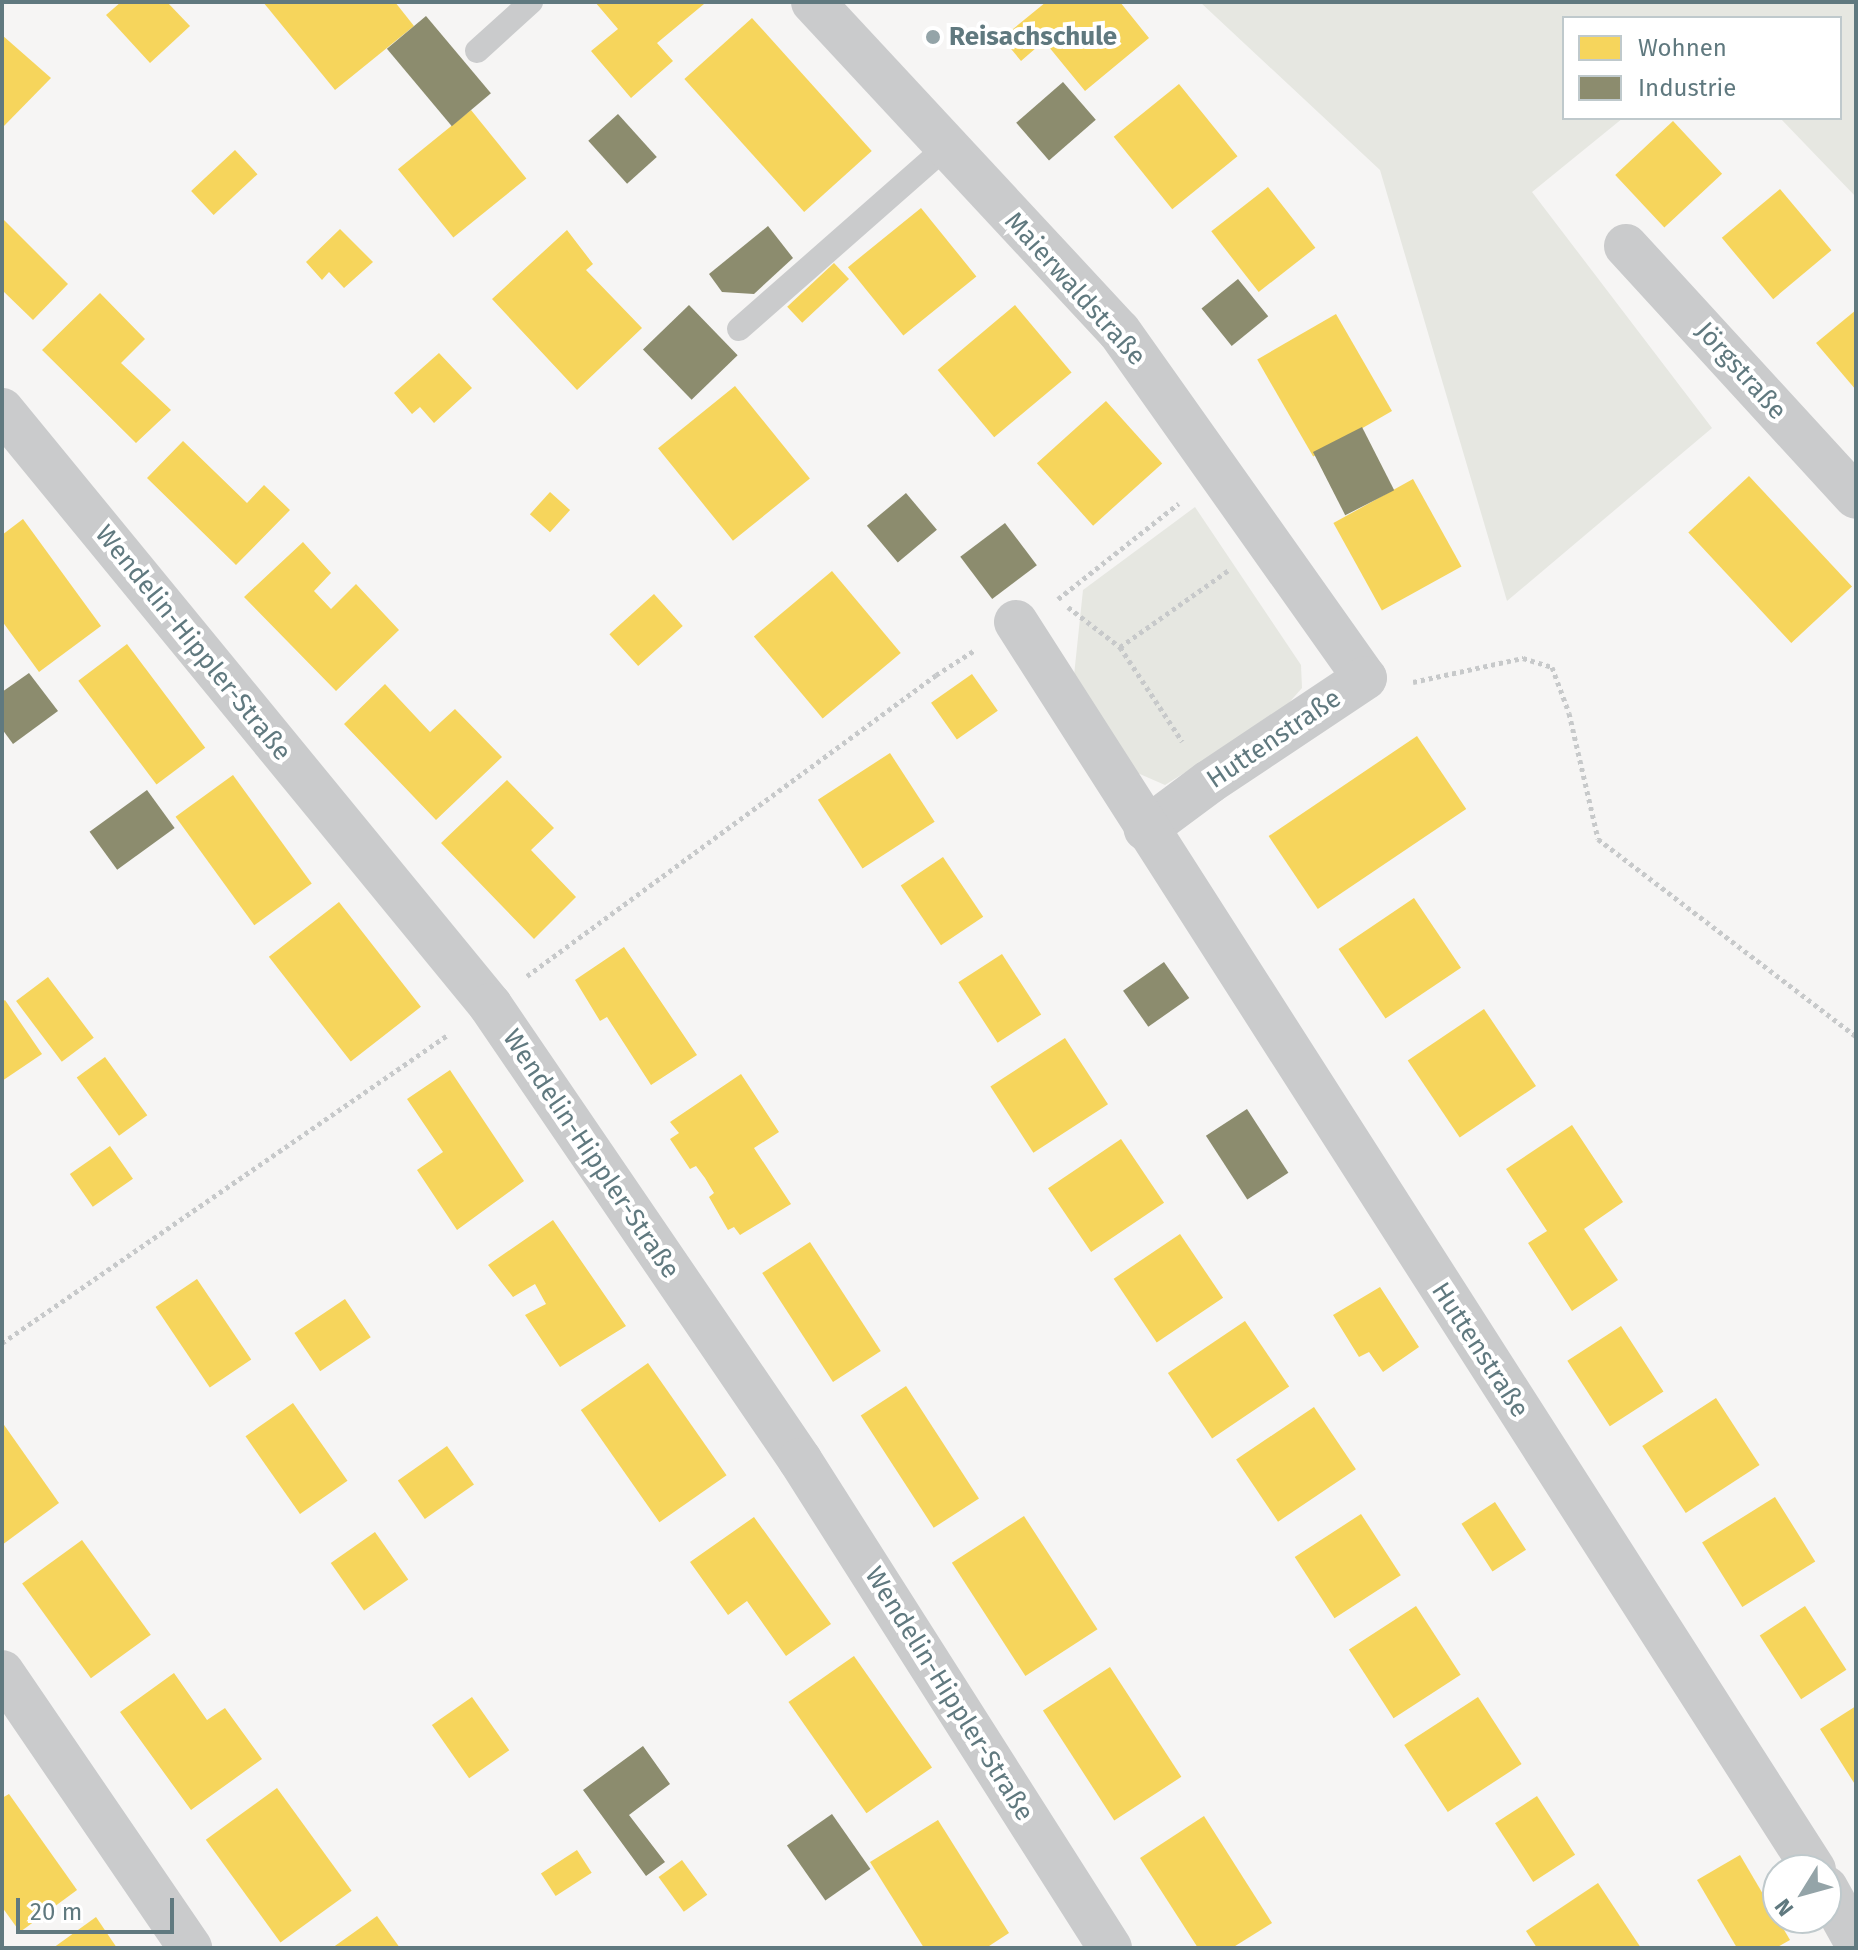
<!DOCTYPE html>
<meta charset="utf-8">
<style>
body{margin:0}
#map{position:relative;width:1858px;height:1950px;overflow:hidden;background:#f6f5f4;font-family:"Fira Sans",sans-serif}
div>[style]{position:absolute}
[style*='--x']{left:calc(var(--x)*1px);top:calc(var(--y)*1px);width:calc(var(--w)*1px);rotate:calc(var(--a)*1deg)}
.green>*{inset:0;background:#e6e7e1}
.homes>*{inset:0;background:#f6d55c;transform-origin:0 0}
.industry>*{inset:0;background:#8c8c6e;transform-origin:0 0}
.path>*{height:5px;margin-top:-2.5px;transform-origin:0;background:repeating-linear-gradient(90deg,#c7c9ca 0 4px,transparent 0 8px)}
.lane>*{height:24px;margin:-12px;padding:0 12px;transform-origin:12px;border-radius:12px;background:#cacbcc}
.street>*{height:44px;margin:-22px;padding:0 22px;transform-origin:22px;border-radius:22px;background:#cacbcc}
.dots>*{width:22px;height:22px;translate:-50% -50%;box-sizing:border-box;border:4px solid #fff;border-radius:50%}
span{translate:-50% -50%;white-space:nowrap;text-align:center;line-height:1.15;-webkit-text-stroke:8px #fff;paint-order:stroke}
.poi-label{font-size:26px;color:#60797f;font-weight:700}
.left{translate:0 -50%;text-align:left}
.street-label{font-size:26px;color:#60797f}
.frame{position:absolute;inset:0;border:4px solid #60797f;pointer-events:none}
.legend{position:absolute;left:1562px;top:16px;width:280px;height:104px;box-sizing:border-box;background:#fff;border:2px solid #bfc9cc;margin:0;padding:10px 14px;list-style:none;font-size:24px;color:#60797f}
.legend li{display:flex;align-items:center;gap:16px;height:40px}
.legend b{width:40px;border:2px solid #bfc9cc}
.north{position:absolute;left:1762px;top:1854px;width:80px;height:80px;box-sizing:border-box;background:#fff;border:2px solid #bfc9cc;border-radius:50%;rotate:233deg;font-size:22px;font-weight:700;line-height:32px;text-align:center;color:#60797f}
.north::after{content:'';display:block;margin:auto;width:28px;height:36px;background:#94a4a8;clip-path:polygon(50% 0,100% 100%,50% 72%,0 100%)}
.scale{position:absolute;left:16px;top:1898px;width:158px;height:36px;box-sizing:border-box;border:4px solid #60797f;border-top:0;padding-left:10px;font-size:24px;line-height:28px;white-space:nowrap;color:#60797f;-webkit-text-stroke:6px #fff;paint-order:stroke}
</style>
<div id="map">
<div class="green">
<i style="clip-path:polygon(1200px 2px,1856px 2px,1856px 197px,1780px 118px,1840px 118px,1840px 18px,1564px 18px,1564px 118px,1623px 118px,1532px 192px,1712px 428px,1507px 601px,1380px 170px)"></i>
<i style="clip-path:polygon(1195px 507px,1301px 665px,1302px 688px,1279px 714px,1165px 785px,1126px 768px,1073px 685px,1083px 590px)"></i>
</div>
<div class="homes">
<i style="clip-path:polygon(121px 2px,167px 2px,190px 26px,150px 63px,106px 15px)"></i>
<i style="clip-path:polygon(263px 2px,395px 2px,414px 26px,335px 90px)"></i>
<i style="clip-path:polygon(595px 2px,702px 2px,704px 4px,657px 43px,673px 61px,631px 98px,591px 51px,618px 29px)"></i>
<i style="clip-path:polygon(1046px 2px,1120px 2px,1149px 38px,1085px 91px,1044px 41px,1021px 61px,1002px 38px)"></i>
<i style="left:752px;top:18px;width:179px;height:91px;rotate:48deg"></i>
<i style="clip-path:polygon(2px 35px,51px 78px,2px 128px)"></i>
<i style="left:1179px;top:84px;width:93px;height:84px;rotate:51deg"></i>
<i style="left:471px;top:110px;width:88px;height:94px;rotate:51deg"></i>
<i style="left:1673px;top:121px;width:72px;height:79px;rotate:47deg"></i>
<i style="left:235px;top:150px;width:33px;height:60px;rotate:47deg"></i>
<i style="left:1268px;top:187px;width:77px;height:72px;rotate:52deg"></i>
<i style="left:1780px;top:189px;width:80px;height:76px;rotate:50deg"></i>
<i style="left:921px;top:208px;width:88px;height:94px;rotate:51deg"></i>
<i style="clip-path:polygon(2px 218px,68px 284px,33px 320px,2px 290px)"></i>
<i style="clip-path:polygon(340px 229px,373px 262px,344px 288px,329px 272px,322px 280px,306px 262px)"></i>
<i style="clip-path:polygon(567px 230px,593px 264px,586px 270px,642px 328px,577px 390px,492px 299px)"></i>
<i style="left:834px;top:263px;width:22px;height:64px;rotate:47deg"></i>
<i style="clip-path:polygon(100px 293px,145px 339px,121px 363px,171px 410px,136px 443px,42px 350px)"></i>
<i style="left:1015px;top:305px;width:88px;height:101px;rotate:50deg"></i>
<i style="clip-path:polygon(1856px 310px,1856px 390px,1816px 343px)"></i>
<i style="left:1336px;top:314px;width:112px;height:91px;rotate:60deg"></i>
<i style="clip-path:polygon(439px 353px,472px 388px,434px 423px,420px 407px,412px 414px,394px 393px)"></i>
<i style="left:735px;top:386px;width:119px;height:99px;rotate:51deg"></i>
<i style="left:1106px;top:401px;width:84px;height:93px;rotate:48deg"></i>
<i style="clip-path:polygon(183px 441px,247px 503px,264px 485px,290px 510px,236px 565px,147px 478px)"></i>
<i style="left:1749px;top:476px;width:151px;height:83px;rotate:47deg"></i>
<i style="left:1413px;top:479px;width:100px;height:91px;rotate:61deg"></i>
<i style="left:550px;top:492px;width:27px;height:30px;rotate:42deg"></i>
<i style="clip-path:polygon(23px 519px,101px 626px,39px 672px,2px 621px,2px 535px)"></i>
<i style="clip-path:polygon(303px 542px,331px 573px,314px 591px,331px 609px,356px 584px,399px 630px,336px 691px,244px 597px)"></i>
<i style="left:832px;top:571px;width:107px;height:102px;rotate:50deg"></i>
<i style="left:654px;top:594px;width:43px;height:60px;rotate:48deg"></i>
<i style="left:127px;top:644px;width:130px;height:61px;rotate:53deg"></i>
<i style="left:972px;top:674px;width:45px;height:50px;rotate:55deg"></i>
<i style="clip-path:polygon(385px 684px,430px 732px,455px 709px,502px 757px,436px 820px,344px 724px)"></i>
<i style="left:1417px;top:736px;width:88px;height:179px;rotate:56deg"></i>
<i style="left:890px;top:753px;width:82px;height:86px;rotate:57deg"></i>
<i style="left:233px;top:775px;width:134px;height:71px;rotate:54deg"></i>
<i style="clip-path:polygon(507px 780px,554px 828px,531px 850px,576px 897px,534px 939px,441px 843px)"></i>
<i style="left:943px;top:857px;width:72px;height:51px;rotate:56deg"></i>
<i style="left:1414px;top:898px;width:84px;height:91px;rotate:56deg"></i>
<i style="left:339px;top:902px;width:133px;height:89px;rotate:52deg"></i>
<i style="clip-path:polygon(624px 947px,697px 1055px,651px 1085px,607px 1017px,600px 1021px,575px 980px)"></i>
<i style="left:1002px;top:954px;width:72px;height:52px;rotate:57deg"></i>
<i style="left:48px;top:977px;width:76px;height:40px;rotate:53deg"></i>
<i style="clip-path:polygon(5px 1000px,42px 1054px,2px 1081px,2px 1002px)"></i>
<i style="left:1484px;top:1009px;width:93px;height:92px;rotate:56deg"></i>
<i style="left:1065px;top:1038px;width:79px;height:89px;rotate:57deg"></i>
<i style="left:105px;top:1057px;width:72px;height:35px;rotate:54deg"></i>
<i style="clip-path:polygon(450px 1070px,524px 1181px,457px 1230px,417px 1170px,443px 1152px,407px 1099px)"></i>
<i style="clip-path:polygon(741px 1074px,779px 1132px,754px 1148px,791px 1204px,740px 1235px,734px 1227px,728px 1230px,709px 1197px,714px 1193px,705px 1178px,696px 1166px,690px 1169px,670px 1139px,679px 1133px,670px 1122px)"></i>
<i style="clip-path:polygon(1572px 1125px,1623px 1202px,1584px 1229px,1618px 1280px,1572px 1311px,1528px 1243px,1547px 1231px,1506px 1169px)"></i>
<i style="left:1121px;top:1139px;width:77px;height:88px;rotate:56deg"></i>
<i style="left:110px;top:1146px;width:40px;height:49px;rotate:55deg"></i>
<i style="clip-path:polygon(553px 1220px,626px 1326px,560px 1367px,525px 1315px,546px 1304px,535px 1284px,513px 1297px,488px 1265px)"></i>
<i style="left:1180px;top:1234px;width:77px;height:80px;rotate:56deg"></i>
<i style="left:810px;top:1242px;width:130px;height:57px;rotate:57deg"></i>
<i style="left:197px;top:1279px;width:97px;height:50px;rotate:56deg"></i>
<i style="clip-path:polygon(1380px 1287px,1419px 1347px,1383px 1372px,1369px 1352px,1359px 1357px,1333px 1315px)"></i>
<i style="left:345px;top:1299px;width:46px;height:61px;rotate:56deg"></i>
<i style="left:1245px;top:1321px;width:79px;height:93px;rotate:56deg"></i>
<i style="left:1621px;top:1326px;width:78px;height:64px;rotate:57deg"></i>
<i style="left:648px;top:1363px;width:137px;height:82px;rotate:55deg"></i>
<i style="left:906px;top:1386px;width:134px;height:54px;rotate:57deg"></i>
<i style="left:1716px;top:1398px;width:80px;height:88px;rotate:57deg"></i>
<i style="left:293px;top:1403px;width:95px;height:58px;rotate:55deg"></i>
<i style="left:1314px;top:1407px;width:75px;height:94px;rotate:56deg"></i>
<i style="clip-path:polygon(2px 1422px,59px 1503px,2px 1545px)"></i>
<i style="left:447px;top:1446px;width:47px;height:60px;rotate:55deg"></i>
<i style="left:1775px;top:1497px;width:76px;height:86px;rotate:58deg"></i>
<i style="left:1495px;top:1502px;width:57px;height:40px;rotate:57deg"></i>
<i style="left:1361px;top:1514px;width:73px;height:79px;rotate:57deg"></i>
<i style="left:1024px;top:1516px;width:135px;height:86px;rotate:57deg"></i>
<i style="clip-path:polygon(754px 1517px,831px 1624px,786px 1656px,747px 1601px,728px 1615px,690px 1562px)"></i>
<i style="left:375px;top:1532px;width:58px;height:54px;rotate:55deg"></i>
<i style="left:82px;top:1540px;width:117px;height:74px;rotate:54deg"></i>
<i style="left:1416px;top:1606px;width:82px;height:80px;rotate:57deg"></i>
<i style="left:1805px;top:1606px;width:76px;height:54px;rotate:57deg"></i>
<i style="left:854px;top:1656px;width:136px;height:80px;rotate:55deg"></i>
<i style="left:1110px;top:1667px;width:131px;height:80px;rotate:57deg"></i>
<i style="clip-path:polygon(174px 1673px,207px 1720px,225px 1708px,262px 1759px,191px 1810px,120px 1712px)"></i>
<i style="left:472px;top:1697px;width:65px;height:49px;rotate:55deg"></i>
<i style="left:1478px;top:1697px;width:80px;height:88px;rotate:57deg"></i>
<i style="clip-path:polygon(1856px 1706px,1856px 1786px,1820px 1729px)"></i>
<i style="left:277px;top:1788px;width:127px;height:88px;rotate:54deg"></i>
<i style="clip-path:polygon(9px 1794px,77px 1890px,20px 1932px,2px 1907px,2px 1798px)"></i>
<i style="left:1537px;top:1796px;width:70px;height:50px;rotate:57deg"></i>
<i style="clip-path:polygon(1204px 1816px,1272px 1923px,1232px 1948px,1198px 1948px,1140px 1858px)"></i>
<i style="clip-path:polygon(938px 1820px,1009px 1933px,986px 1948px,924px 1948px,870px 1862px)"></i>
<i style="left:577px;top:1850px;width:27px;height:43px;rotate:57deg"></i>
<i style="clip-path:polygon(1740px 1855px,1790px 1940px,1776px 1948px,1737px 1948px,1697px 1880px)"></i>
<i style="left:682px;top:1860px;width:43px;height:29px;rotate:54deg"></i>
<i style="clip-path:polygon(1598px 1883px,1641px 1948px,1537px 1948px,1526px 1931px)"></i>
<i style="clip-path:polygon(377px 1916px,400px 1948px,332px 1948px)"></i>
<i style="clip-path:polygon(96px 1917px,117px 1948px,53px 1948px)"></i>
</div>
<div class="industry">
<i style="left:426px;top:16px;width:101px;height:51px;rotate:50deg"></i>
<i style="left:1063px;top:82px;width:50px;height:62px;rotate:49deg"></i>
<i style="left:618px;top:114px;width:58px;height:40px;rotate:48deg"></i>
<i style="clip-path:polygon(768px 226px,793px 258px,754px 294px,722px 292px,709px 274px)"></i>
<i style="left:1238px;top:279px;width:48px;height:47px;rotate:51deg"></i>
<i style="left:689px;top:305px;width:70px;height:64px;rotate:46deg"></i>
<i style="left:1362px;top:427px;width:71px;height:55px;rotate:63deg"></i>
<i style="left:906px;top:493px;width:48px;height:51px;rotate:50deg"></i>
<i style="left:1005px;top:523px;width:53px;height:56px;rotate:53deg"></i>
<i style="clip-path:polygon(29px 673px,58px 711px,13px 744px,2px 729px,2px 692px)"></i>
<i style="left:147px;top:790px;width:47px;height:71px;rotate:54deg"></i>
<i style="left:1164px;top:962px;width:44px;height:50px;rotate:55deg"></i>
<i style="left:1247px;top:1109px;width:76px;height:49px;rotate:57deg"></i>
<i style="clip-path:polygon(643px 1746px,670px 1784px,629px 1815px,665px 1862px,646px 1876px,583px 1790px)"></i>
<i style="left:832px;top:1814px;width:67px;height:55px;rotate:55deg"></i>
</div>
<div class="path">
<i style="--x:1058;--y:599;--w:154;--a:-38.4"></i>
<i style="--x:1068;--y:607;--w:66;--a:37.6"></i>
<i style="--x:1120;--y:647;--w:113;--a:56.6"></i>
<i style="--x:1120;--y:647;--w:135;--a:-35.3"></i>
<i style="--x:1413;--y:682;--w:113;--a:-12.3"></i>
<i style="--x:1523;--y:658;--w:30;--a:17"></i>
<i style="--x:1552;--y:667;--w:49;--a:69.7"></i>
<i style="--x:1569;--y:713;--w:129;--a:77"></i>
<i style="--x:1598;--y:839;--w:325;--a:37.4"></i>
<i style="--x:527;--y:976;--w:508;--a:-36.35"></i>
<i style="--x:936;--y:675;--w:46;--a:-32.7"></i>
<i style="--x:2;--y:1343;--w:543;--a:-34.66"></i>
</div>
<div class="lane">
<i style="--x:477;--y:51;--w:73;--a:-42.2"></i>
<i style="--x:739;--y:329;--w:276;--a:-41.3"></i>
</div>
<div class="street">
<i style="--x:813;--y:2;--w:449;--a:47.1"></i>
<i style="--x:1119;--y:331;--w:425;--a:54.7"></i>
<i style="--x:1365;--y:678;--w:187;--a:146.3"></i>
<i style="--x:1209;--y:782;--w:79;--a:143.3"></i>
<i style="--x:1626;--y:246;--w:340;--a:47.5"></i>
<i style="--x:2;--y:410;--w:770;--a:50.64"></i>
<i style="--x:490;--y:1005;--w:551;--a:55.73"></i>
<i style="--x:800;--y:1460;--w:578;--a:57.57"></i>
<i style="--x:1016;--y:622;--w:1481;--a:57.4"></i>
<i style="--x:2;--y:1672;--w:334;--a:55.7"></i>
<i style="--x:1826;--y:1888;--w:62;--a:60.9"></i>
</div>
<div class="dots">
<i style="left:933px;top:37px;background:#94a4a8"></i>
</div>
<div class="poi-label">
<span class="left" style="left:949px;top:37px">Reisachschule</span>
</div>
<div class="street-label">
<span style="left:1075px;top:289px;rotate:48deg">Maierwaldstraße</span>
<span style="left:1741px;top:371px;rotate:48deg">Jörgstraße</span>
<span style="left:193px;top:643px;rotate:51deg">Wendelin-Hippler-Straße</span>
<span style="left:1274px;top:739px;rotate:-34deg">Huttenstraße</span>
<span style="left:591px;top:1154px;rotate:56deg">Wendelin-Hippler-Straße</span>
<span style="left:1480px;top:1350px;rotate:57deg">Huttenstraße</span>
<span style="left:949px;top:1694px;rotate:58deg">Wendelin-Hippler-Straße</span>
</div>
<div class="frame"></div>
<ul class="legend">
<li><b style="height:22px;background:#f6d55c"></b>Wohnen</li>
<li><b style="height:22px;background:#8c8c6e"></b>Industrie</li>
</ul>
<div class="north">N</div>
<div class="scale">20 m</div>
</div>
